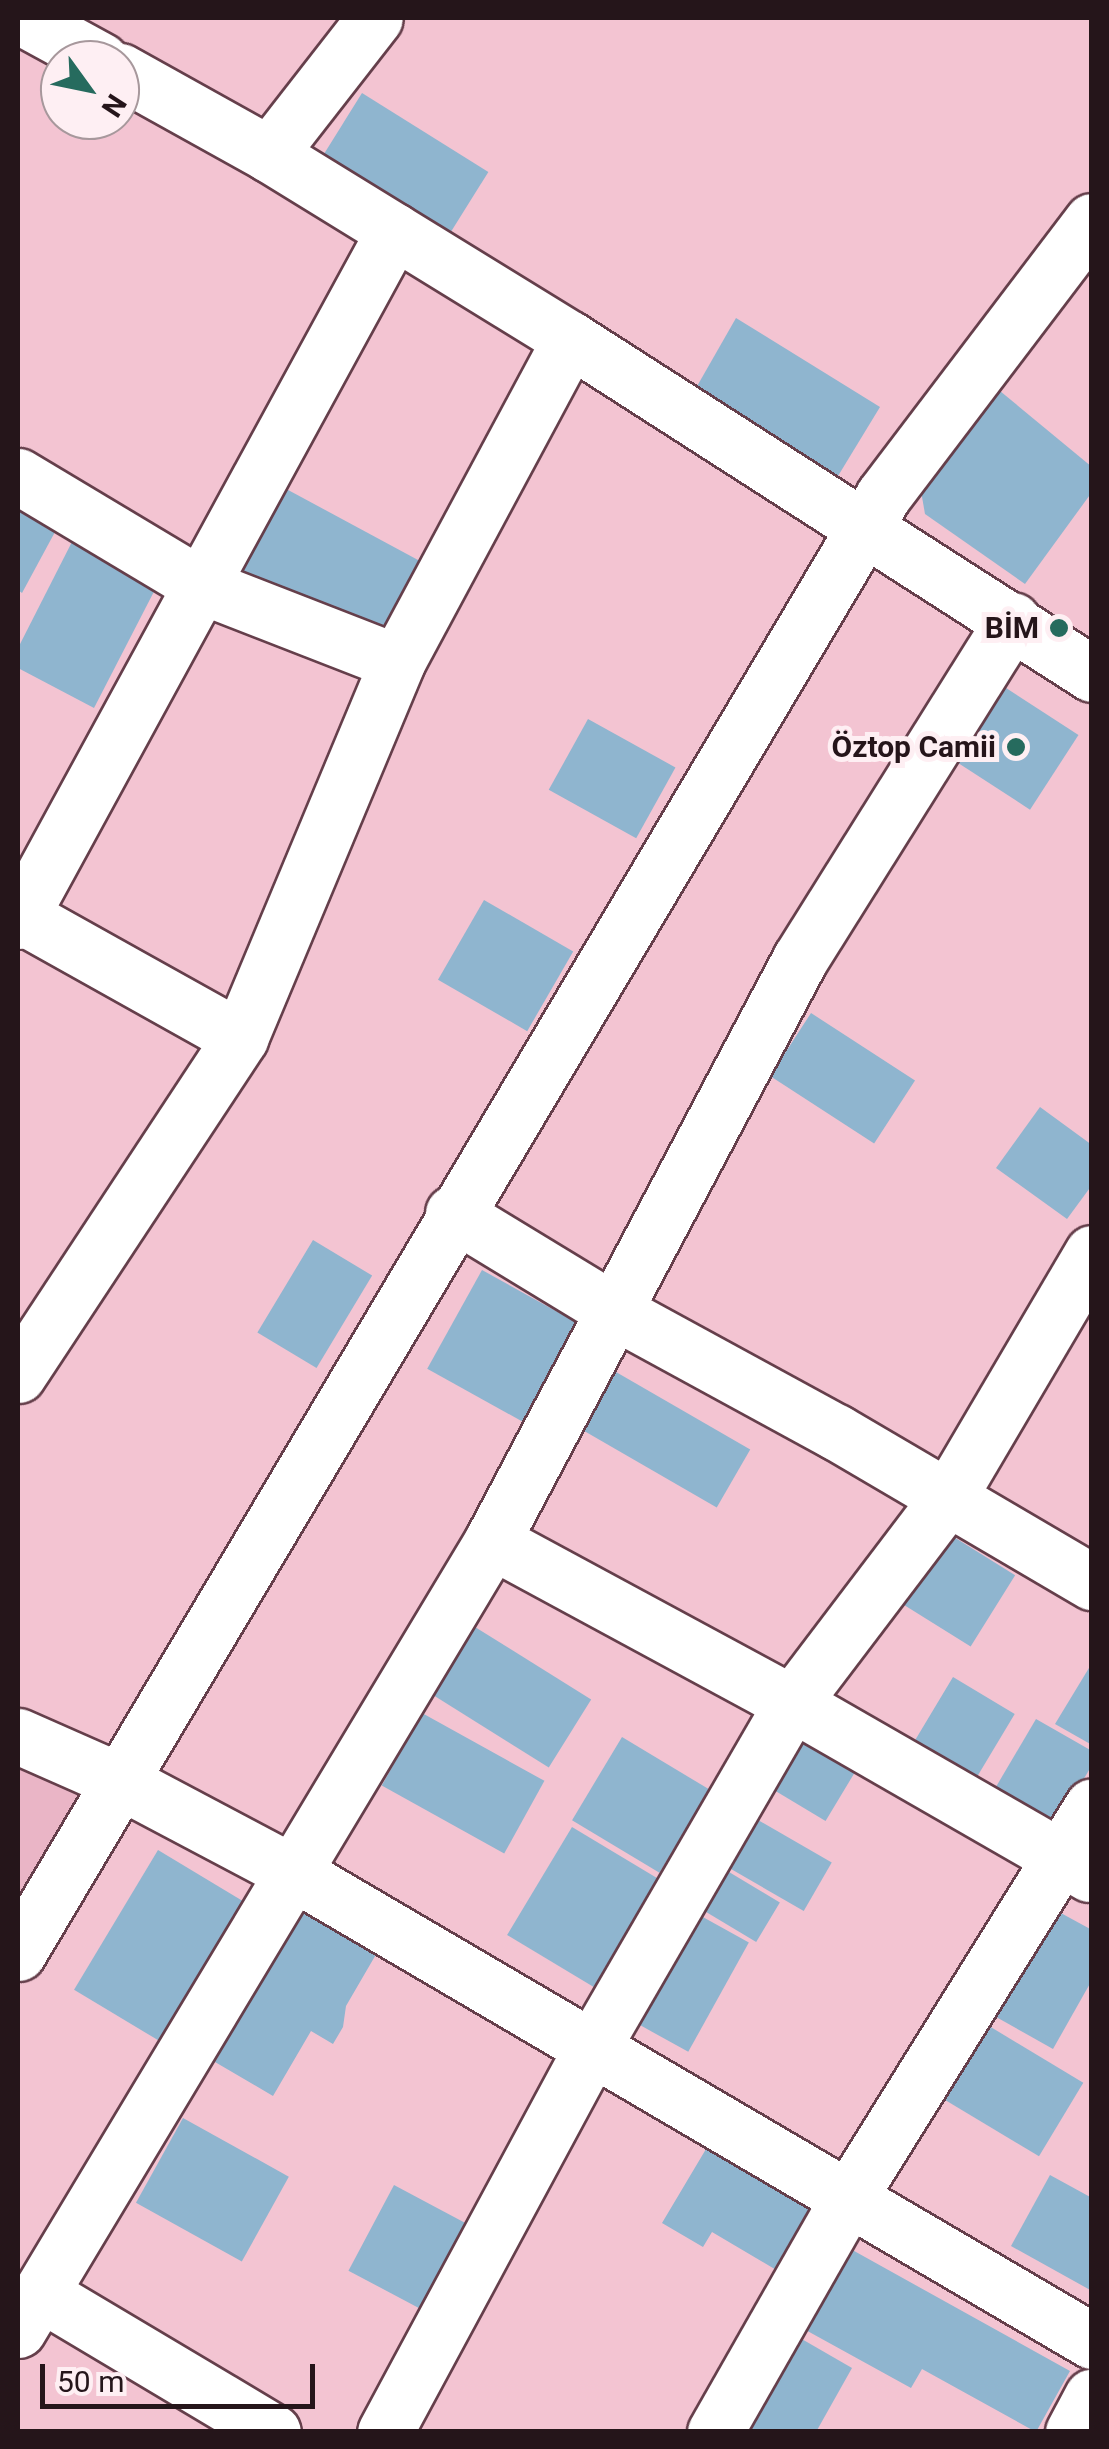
<!DOCTYPE html>
<meta charset="utf-8">
<style>
body{margin:0}
#map{position:relative;width:1109px;height:2449px;overflow:hidden;background:#f3c4d2;font-family:Roboto,sans-serif}
div>[style]{position:absolute}
[style*='--x']{left:calc(var(--x)*1px);top:calc(var(--y)*1px);width:calc(var(--w)*1px);rotate:calc(var(--a)*1deg)}
.built>*{inset:0;background:#eab5c6}
.building>*{inset:0;background:#8fb5cf;transform-origin:0 0}
.roads{filter:drop-shadow(2px 0 #653f4b) drop-shadow(-2px 0 #653f4b) drop-shadow(0 2px #653f4b) drop-shadow(0 -2px #653f4b)}
.minor>*{height:55px;margin:-27.5px;padding:0 27.5px;transform-origin:27.5px;border-radius:27.5px;background:#fff}
.dots>*{width:28px;height:28px;translate:-50% -50%;box-sizing:border-box;border:5px solid #feeff3;border-radius:50%}
span{translate:-50% -50%;white-space:nowrap;text-align:center;line-height:1.15;-webkit-text-stroke:10px #feeff3;paint-order:stroke}
.poi-label{font-size:30px;color:#25151a;font-weight:700}
.right{translate:-100% -50%;text-align:right}
.frame{position:absolute;inset:0;border:20px solid #25151a;pointer-events:none}
.north{position:absolute;left:40px;top:40px;width:100px;height:100px;box-sizing:border-box;background:#feeff3;border:2px solid #a7989c;border-radius:50%;rotate:123deg;font-size:28px;font-weight:700;line-height:40px;text-align:center;color:#25151a}
.north::after{content:'';display:block;margin:auto;width:35px;height:45px;background:#266b5e;clip-path:polygon(50% 0,100% 100%,50% 72%,0 100%)}
.scale{position:absolute;left:40px;top:2364px;width:275px;height:45px;box-sizing:border-box;border:5px solid #25151a;border-top:0;padding-left:12px;font-size:30px;line-height:35px;white-space:nowrap;color:#25151a;-webkit-text-stroke:8px #feeff3;paint-order:stroke}
</style>
<div id="map">
<div class="built">
<i style="clip-path:polygon(18px 1767px,82px 1794px,18px 1902px)"></i>
</div>
<div class="building">
<i style="left:362px;top:93px;width:149px;height:88px;rotate:32deg"></i>
<i style="clip-path:polygon(736px 318px,880px 407px,838px 476px,815px 481px,688px 402px)"></i>
<i style="clip-path:polygon(1000px 391px,1092px 467px,1092px 492px,1025px 584px,925px 514px,921px 491px)"></i>
<i style="clip-path:polygon(277px 484px,431px 567px,387px 643px,228px 575px)"></i>
<i style="clip-path:polygon(18px 494px,62px 519px,22px 593px,18px 590px)"></i>
<i style="clip-path:polygon(77px 532px,162px 576px,94px 708px,18px 668px,18px 648px)"></i>
<i style="left:1003px;top:686px;width:90px;height:89px;rotate:33deg"></i>
<i style="left:588px;top:719px;width:100px;height:81px;rotate:29deg"></i>
<i style="left:484px;top:900px;width:103px;height:92px;rotate:30deg"></i>
<i style="left:811px;top:1013px;width:124px;height:75px;rotate:33deg"></i>
<i style="clip-path:polygon(1040px 1107px,1092px 1145px,1092px 1185px,1067px 1219px,996px 1168px)"></i>
<i style="left:313px;top:1240px;width:69px;height:108px;rotate:31deg"></i>
<i style="left:482px;top:1270px;width:118px;height:113px;rotate:29deg"></i>
<i style="left:616px;top:1372px;width:155px;height:67px;rotate:30deg"></i>
<i style="left:949px;top:1534px;width:78px;height:84px;rotate:32deg"></i>
<i style="left:475px;top:1627px;width:137px;height:80px;rotate:32deg"></i>
<i style="clip-path:polygon(1092px 1663px,1092px 1745px,1055px 1724px)"></i>
<i style="left:953px;top:1677px;width:72px;height:83px;rotate:31deg"></i>
<i style="left:422px;top:1713px;width:140px;height:83px;rotate:29deg"></i>
<i style="clip-path:polygon(1036px 1719px,1092px 1751px,1092px 1765px,1052px 1833px,990px 1797px)"></i>
<i style="left:798px;top:1731px;width:70px;height:63px;rotate:31deg"></i>
<i style="left:622px;top:1737px;width:102px;height:97px;rotate:31deg"></i>
<i style="left:746px;top:1813px;width:99px;height:56px;rotate:30deg"></i>
<i style="left:572px;top:1827px;width:102px;height:126px;rotate:31deg"></i>
<i style="left:158px;top:1850px;width:109px;height:163px;rotate:31deg"></i>
<i style="left:719px;top:1866px;width:71px;height:46px;rotate:31deg"></i>
<i style="clip-path:polygon(1048px 1906px,1092px 1930px,1092px 1980px,1053px 2049px,989px 2013px)"></i>
<i style="clip-path:polygon(301px 1907px,378px 1951px,346px 2006px,343px 2027px,333px 2044px,311px 2031px,273px 2096px,215px 2062px)"></i>
<i style="left:692px;top:1911px;width:65px;height:125px;rotate:29deg"></i>
<i style="left:989px;top:2026px;width:110px;height:86px;rotate:31deg"></i>
<i style="left:183px;top:2118px;width:121px;height:97px;rotate:29deg"></i>
<i style="clip-path:polygon(709px 2144px,816px 2207px,778px 2271px,712px 2232px,703px 2247px,662px 2223px)"></i>
<i style="clip-path:polygon(1050px 2175px,1092px 2198px,1092px 2291px,1011px 2246px)"></i>
<i style="left:394px;top:2185px;width:85px;height:97px;rotate:28deg"></i>
<i style="clip-path:polygon(847px 2247px,1070px 2371px,1036px 2432px,922px 2369px,911px 2388px,802px 2328px)"></i>
<i style="clip-path:polygon(800px 2338px,852px 2368px,816px 2432px,750px 2432px)"></i>
</div>
<div class="roads">
<div class="minor">
<i style="--x:23;--y:18;--w:88;--a:28.6"></i>
<i style="--x:120;--y:71;--w:171;--a:29.1"></i>
<i style="--x:269;--y:154;--w:353;--a:31.6"></i>
<i style="--x:570;--y:339;--w:620;--a:32.69"></i>
<i style="--x:269;--y:154;--w:172;--a:-52.1"></i>
<i style="--x:18;--y:476;--w:214;--a:30.9"></i>
<i style="--x:202;--y:586;--w:209;--a:21.3"></i>
<i style="--x:18;--y:914;--w:254;--a:29.2"></i>
<i style="--x:18;--y:921;--w:786;--a:-61.41"></i>
<i style="--x:453;--y:1213;--w:188;--a:31.3"></i>
<i style="--x:614;--y:1311;--w:253;--a:28.6"></i>
<i style="--x:836;--y:1432;--w:297;--a:30.4"></i>
<i style="--x:18;--y:1375;--w:404;--a:-56.6"></i>
<i style="--x:240;--y:1038;--w:407;--a:-67.3"></i>
<i style="--x:397;--y:662;--w:366;--a:-61.8"></i>
<i style="--x:492;--y:1541;--w:341;--a:28.4"></i>
<i style="--x:792;--y:1703;--w:343;--a:29.9"></i>
<i style="--x:18;--y:1736;--w:111;--a:23.8"></i>
<i style="--x:120;--y:1781;--w:197;--a:27.9"></i>
<i style="--x:294;--y:1873;--w:925;--a:30.39"></i>
<i style="--x:18;--y:1953;--w:1694;--a:-59.3"></i>
<i style="--x:883;--y:496;--w:345;--a:-52.8"></i>
<i style="--x:40;--y:2293;--w:271;--a:30.8"></i>
<i style="--x:18;--y:2330;--w:920;--a:-59"></i>
<i style="--x:492;--y:1541;--w:658;--a:-62.11"></i>
<i style="--x:800;--y:959;--w:400;--a:-57.9"></i>
<i style="--x:385;--y:2432;--w:436;--a:-61.7"></i>
<i style="--x:592;--y:2048;--w:399;--a:-59.9"></i>
<i style="--x:792;--y:1703;--w:260;--a:-52.8"></i>
<i style="--x:949;--y:1496;--w:282;--a:-59.5"></i>
<i style="--x:715;--y:2432;--w:271;--a:-60.3"></i>
<i style="--x:849;--y:2197;--w:460;--a:-58.1"></i>
<i style="--x:1073;--y:2432;--w:40;--a:-62"></i>
</div>
</div>
<div class="dots">
<i style="left:1059px;top:628px;background:#266b5e"></i>
<i style="left:1016px;top:747px;background:#266b5e"></i>
</div>
<div class="poi-label">
<span class="right" style="left:1039px;top:628px">BİM</span>
<span class="right" style="left:996px;top:747px">Öztop Camii</span>
</div>
<div class="frame"></div>
<div class="north">N</div>
<div class="scale">50 m</div>
</div>
